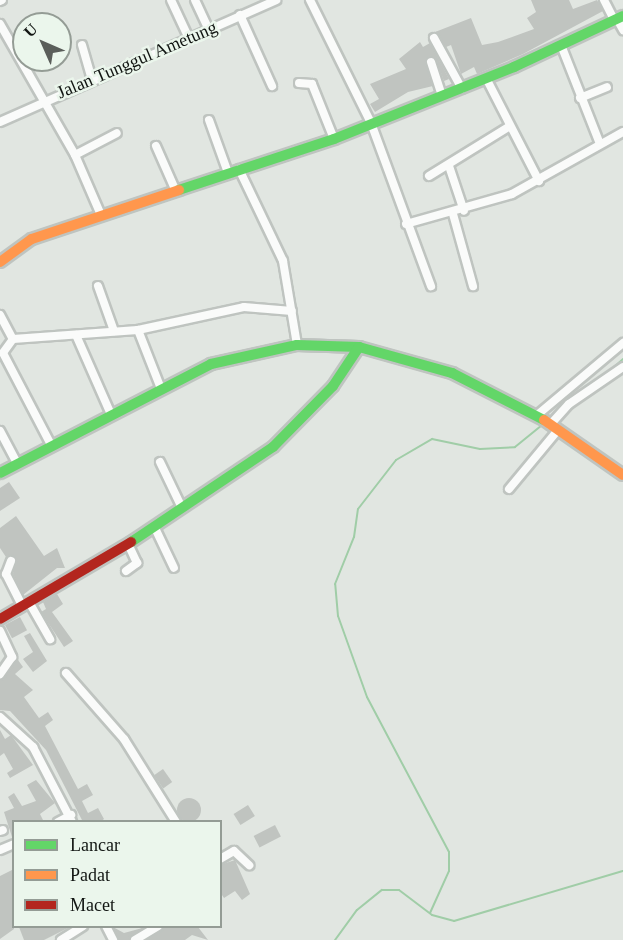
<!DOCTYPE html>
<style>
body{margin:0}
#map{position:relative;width:623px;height:940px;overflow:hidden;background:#e1e6e1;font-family:Georgia,serif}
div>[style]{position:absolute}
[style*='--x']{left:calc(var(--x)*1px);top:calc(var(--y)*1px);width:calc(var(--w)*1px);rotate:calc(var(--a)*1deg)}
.stream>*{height:2px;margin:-1px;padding:0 1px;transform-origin:1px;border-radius:1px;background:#a0cda7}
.building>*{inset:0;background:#c0c4c0;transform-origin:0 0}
.round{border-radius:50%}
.roads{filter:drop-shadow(2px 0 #bfc4c0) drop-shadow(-2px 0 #bfc4c0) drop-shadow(0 2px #bfc4c0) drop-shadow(0 -2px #bfc4c0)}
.street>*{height:8px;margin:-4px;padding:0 4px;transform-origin:4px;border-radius:4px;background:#fafbfa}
.fast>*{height:10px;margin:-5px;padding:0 5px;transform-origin:5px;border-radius:5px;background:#63d668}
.slow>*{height:10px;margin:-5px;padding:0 5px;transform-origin:5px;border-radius:5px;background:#ff974d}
.jam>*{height:10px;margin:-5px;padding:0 5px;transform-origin:5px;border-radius:5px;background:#b3261e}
span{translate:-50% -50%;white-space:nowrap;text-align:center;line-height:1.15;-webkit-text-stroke:5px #ebf6ec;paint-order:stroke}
.street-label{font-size:18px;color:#111512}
.legend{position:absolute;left:12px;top:820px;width:210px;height:108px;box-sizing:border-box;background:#ebf6ec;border:2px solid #949c95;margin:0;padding:8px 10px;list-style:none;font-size:18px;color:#111512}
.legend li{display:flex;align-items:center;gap:12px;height:30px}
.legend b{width:30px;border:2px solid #949c95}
.north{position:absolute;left:12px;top:12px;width:60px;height:60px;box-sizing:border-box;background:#ebf6ec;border:2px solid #949c95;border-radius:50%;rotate:315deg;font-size:16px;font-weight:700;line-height:24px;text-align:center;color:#111512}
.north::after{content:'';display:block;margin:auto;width:21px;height:27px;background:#5a5e5a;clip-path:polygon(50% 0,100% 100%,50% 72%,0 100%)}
</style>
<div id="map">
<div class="stream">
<i style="--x:603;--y:377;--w:27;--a:-42"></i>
<i style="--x:548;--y:419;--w:18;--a:-41"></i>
<i style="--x:430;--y:913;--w:46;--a:-65.7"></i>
<i style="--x:449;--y:871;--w:19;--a:-90"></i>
<i style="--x:449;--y:852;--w:175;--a:-117.9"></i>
<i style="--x:367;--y:697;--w:86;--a:-109.7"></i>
<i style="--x:338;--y:616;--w:32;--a:-95"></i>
<i style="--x:335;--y:584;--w:51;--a:-68"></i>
<i style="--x:354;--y:537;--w:28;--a:-82"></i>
<i style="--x:358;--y:509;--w:62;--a:-52.2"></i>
<i style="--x:396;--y:460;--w:42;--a:-30.3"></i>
<i style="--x:432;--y:439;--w:49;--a:11.8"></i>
<i style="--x:480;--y:449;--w:35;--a:-3"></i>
<i style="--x:515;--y:447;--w:38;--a:-39"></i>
<i style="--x:335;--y:940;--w:37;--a:-54"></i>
<i style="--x:357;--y:910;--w:32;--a:-39"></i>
<i style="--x:382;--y:890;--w:17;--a:0"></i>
<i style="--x:399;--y:890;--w:41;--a:37.1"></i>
<i style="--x:432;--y:915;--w:23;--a:15"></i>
<i style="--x:454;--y:921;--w:176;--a:-16.5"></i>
</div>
<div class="building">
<i style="clip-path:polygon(531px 0,569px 0,573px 9px,597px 0,603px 11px,523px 54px,477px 74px,474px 67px,461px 74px,451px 45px,446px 47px,435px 32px,471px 18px,482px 45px,498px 42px,534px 29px,527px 18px,536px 12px)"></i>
<i style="clip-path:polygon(420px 42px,423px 47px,430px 43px,449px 79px,444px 81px,436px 60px,429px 57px,425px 63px,433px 86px,408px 92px,375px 112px,370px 104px,379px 99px,370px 84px,406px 69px,399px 59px)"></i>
<i style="clip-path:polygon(9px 482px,20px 498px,0 511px,0 488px)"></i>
<i style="clip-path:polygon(16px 516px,44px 556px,57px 548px,65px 568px,57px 568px,23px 595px,13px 574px,16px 558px,6px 557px,0 548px,0 528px)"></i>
<i style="clip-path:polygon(57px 594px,63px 604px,52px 612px,73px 641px,64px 647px,41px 612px,46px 609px,43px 602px)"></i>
<i style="left:20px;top:617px;width:15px;height:17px;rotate:62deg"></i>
<i style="clip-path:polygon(30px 633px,47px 661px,33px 672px,23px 659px,33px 652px,24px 636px)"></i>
<i style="clip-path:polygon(18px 660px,23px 667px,15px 674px,33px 690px,24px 697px,39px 718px,48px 712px,53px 720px,45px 726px,78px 789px,87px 784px,93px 795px,82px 801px,88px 813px,98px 808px,104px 819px,100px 822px,83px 822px,46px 750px,10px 711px,0 710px,0 680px)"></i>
<i style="clip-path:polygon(0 730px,5px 739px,11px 735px,33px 765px,10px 778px,7px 773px,13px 769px,4px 753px,0 756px)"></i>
<i style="left:163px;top:769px;width:16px;height:11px;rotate:55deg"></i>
<i style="clip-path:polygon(36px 780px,55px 803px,40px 814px,44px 822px,14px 822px,12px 837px,4px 812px,14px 808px,8px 797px,14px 793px,22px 806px,36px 801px,27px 785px)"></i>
<i class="round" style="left:177px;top:798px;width:24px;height:24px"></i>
<i style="left:248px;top:805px;width:13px;height:17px;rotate:58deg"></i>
<i style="left:275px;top:825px;width:13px;height:24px;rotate:63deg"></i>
<i style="clip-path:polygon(235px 860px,250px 894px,242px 900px,235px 891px,224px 898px,220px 892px,220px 865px)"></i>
<i style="clip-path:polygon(14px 869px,14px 929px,0 939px,0 876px)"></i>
<i style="clip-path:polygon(19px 927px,70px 927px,44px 940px,24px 940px)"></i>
<i style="clip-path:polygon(113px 927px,124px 933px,146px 927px,129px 940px,119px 940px)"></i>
<i style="clip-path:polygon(164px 927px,198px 927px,208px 940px,192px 935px,185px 940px,147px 940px)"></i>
</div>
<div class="roads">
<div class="street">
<i style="--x:171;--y:0;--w:40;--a:65"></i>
<i style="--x:195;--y:0;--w:31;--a:65"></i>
<i style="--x:310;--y:0;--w:137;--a:63.6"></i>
<i style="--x:371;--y:123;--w:174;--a:69.8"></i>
<i style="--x:604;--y:0;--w:22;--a:63"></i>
<i style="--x:0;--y:1;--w:2;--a:-27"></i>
<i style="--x:240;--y:15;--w:78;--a:65.7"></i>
<i style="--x:617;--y:19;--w:13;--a:61"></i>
<i style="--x:0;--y:24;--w:151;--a:60.2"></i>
<i style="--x:75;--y:155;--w:65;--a:66.6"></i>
<i style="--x:434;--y:38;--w:58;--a:61.2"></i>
<i style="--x:82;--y:45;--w:35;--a:74"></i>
<i style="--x:561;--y:45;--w:106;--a:68.5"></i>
<i style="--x:431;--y:62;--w:36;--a:72"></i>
<i style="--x:486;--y:78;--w:116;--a:62.8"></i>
<i style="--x:299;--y:83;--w:13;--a:4"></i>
<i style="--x:312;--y:84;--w:59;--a:68.2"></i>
<i style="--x:580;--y:98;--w:29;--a:-22"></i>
<i style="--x:209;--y:120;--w:53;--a:70.2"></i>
<i style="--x:0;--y:122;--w:302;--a:-23.8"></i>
<i style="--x:156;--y:146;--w:47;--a:66.2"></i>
<i style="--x:75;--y:155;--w:47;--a:-27.6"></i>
<i style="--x:449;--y:166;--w:47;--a:71.6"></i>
<i style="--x:239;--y:169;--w:102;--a:64.4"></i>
<i style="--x:283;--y:261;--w:85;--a:80.5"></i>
<i style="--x:429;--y:176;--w:95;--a:-31.7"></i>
<i style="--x:453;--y:214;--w:75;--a:74.5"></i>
<i style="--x:406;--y:224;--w:110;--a:-15.8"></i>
<i style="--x:512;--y:194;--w:127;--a:-29.2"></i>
<i style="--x:98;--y:286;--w:48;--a:70.4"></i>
<i style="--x:0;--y:315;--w:27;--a:62"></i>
<i style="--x:13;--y:339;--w:17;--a:126"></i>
<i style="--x:3;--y:353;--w:104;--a:62.4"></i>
<i style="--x:138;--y:330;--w:60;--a:68.6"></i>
<i style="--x:76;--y:335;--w:84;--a:66.2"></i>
<i style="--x:13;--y:339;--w:125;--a:-4.1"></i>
<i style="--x:138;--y:330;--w:108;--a:-12.2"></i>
<i style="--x:244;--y:307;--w:48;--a:4.8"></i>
<i style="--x:536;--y:416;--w:114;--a:-40"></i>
<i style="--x:550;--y:425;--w:28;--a:-48"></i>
<i style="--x:569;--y:404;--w:65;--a:-34.4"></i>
<i style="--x:0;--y:431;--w:36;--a:62"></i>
<i style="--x:160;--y:462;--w:51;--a:64.4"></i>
<i style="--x:509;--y:489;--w:77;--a:-50.3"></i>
<i style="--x:155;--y:528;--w:44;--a:64.6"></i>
<i style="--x:11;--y:561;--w:14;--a:111"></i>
<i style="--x:6;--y:574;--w:36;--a:63"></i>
<i style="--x:126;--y:571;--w:14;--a:-36"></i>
<i style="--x:137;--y:563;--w:21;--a:-115"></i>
<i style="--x:29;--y:602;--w:43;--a:60.4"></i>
<i style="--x:0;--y:631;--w:29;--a:65"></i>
<i style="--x:12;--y:657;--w:21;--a:125"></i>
<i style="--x:66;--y:673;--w:88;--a:48.7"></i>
<i style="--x:124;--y:739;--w:98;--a:57.9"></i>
<i style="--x:0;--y:717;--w:45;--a:42.3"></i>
<i style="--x:33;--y:747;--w:85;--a:62.5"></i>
<i style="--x:58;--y:822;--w:15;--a:-28"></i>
<i style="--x:0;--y:831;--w:3;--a:-18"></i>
<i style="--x:0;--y:850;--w:15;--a:-23"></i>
<i style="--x:220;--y:859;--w:16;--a:-30"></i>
<i style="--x:234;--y:851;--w:21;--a:43"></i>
<i style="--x:106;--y:926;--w:16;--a:63"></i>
<i style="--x:61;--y:940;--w:26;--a:-32"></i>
<i style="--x:135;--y:940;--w:27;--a:-31"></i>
</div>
<div class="fast">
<i style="--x:179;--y:190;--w:163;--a:-18.2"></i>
<i style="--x:334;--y:139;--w:194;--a:-21.8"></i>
<i style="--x:514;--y:67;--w:120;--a:-25.1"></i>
<i style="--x:0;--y:473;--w:237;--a:-27.3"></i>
<i style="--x:211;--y:364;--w:88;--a:-12.5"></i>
<i style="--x:297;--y:345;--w:62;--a:1.8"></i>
<i style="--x:359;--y:347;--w:97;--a:15.6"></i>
<i style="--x:452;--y:373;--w:103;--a:27.1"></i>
<i style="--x:131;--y:542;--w:171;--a:-33.8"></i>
<i style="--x:273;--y:447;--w:86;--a:-45.5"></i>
<i style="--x:333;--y:386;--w:47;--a:-56.3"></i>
</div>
<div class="slow">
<i style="--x:0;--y:262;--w:39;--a:-36"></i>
<i style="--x:32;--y:239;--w:155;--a:-18.4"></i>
<i style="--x:544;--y:420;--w:96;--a:34.8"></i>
</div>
<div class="jam">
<i style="--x:0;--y:619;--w:152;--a:-30.4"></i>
</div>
</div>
<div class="street-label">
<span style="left:137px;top:60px;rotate:-23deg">Jalan Tunggul Ametung</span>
</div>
<ul class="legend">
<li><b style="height:8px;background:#63d668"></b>Lancar</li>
<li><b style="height:8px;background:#ff974d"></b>Padat</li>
<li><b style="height:8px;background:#b3261e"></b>Macet</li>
</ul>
<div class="north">U</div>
</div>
